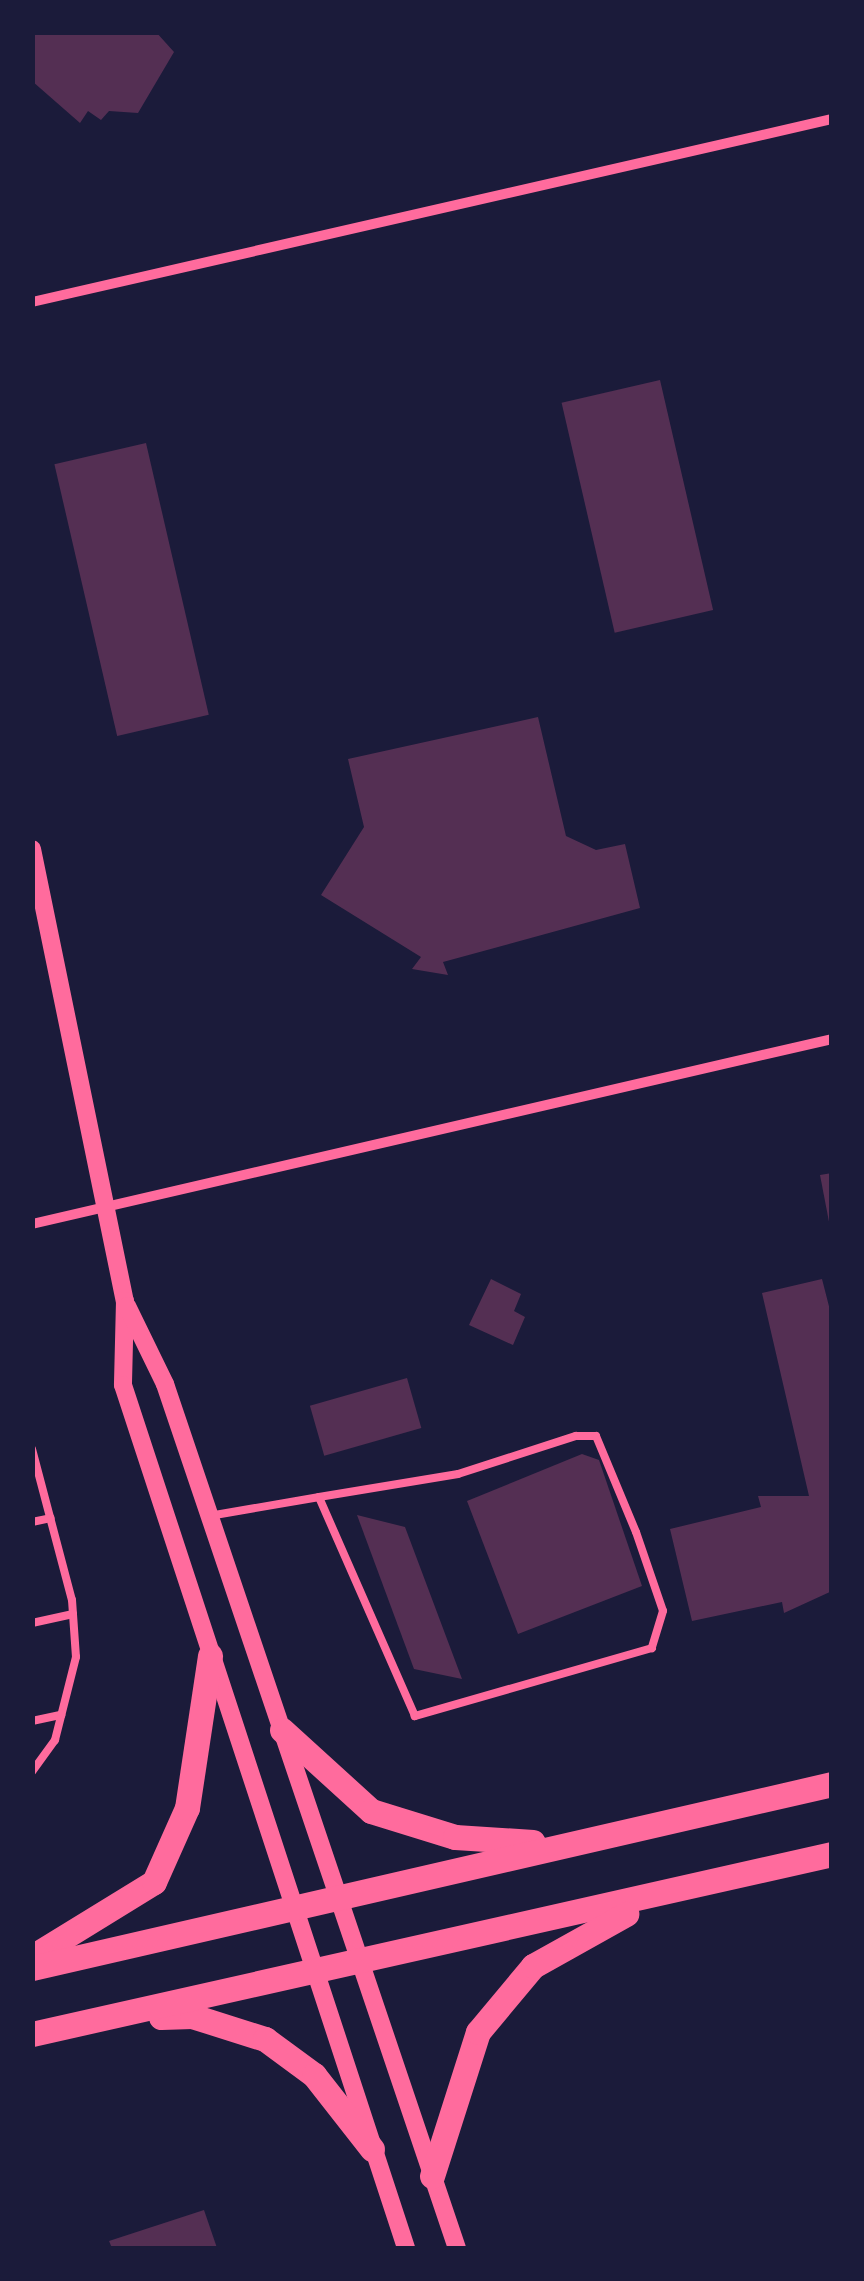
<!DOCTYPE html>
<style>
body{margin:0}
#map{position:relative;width:864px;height:2281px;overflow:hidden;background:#1b1b3a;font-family:"Noto Sans",sans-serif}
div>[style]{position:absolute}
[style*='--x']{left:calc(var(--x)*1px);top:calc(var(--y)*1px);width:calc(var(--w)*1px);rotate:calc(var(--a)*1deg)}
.building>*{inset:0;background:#542f53;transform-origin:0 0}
.service>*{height:8px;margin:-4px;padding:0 4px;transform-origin:4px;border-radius:4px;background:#ff6b9d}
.minor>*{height:10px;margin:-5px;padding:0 5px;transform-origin:5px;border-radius:5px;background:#ff6b9d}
.tertiary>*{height:18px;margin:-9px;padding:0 9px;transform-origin:9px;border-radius:9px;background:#ff6b9d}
.trunk>*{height:25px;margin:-12.5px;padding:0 12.5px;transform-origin:12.5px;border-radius:12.5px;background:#ff6b9d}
span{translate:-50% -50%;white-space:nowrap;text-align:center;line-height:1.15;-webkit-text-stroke:10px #1b1b3a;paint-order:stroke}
.frame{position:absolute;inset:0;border:35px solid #1b1b3a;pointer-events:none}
</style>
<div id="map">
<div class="building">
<i style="clip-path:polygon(32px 32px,156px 32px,174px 52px,138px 113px,109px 111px,101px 120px,88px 111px,80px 123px,32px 81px)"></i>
<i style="left:660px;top:380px;width:236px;height:101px;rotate:77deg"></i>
<i style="left:146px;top:443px;width:279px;height:94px;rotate:77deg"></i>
<i style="clip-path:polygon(538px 717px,566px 836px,596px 850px,625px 844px,640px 908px,443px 962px,448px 975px,412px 969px,421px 957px,321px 895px,364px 827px,348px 759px)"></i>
<i style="clip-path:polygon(832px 1173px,832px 1226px,830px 1227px,820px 1175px)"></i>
<i style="clip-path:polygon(491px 1279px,521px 1294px,514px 1311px,525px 1317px,513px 1345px,469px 1325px)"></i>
<i style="clip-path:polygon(822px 1279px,832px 1318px,832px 1591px,784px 1613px,782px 1602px,692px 1621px,670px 1529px,761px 1507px,758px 1496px,809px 1496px,762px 1293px)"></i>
<i style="left:407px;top:1378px;width:52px;height:101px;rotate:74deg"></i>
<i style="clip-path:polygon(582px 1454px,599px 1460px,642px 1586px,518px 1634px,467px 1501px)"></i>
<i style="clip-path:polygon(357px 1515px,405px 1527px,462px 1679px,414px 1669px)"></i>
<i style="clip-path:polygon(204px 2210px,217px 2248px,112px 2248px,109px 2241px)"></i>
</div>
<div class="service">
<i style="--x:576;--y:1436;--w:20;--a:0"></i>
<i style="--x:596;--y:1436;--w:104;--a:67.4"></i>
<i style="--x:636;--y:1532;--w:83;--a:71.1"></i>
<i style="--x:663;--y:1611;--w:39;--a:107"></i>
<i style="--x:652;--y:1648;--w:247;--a:164"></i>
<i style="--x:415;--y:1716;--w:239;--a:-113.7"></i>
<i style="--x:319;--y:1497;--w:141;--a:-9.4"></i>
<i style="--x:458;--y:1474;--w:124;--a:-17.9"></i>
<i style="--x:32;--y:1449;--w:156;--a:75.2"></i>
<i style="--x:72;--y:1600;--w:57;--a:86"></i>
<i style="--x:76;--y:1657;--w:86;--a:104.2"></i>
<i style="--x:55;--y:1740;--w:39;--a:126"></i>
<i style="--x:209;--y:1516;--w:112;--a:-9.8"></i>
<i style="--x:32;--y:1522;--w:19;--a:-12"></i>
<i style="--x:32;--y:1623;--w:42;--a:-12.4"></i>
<i style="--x:32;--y:1721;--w:30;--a:-12"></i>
</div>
<div class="minor">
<i style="--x:32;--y:302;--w:821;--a:-12.88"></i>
<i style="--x:32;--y:1224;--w:821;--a:-13.02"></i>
</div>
<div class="tertiary">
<i style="--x:32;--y:849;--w:461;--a:78.4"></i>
<i style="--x:125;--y:1301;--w:84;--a:91.4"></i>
<i style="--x:123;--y:1385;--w:908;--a:71.84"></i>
<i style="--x:127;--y:1306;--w:87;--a:64"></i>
<i style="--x:165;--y:1384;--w:912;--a:71.33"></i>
</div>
<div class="trunk">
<i style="--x:282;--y:1730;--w:120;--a:42.3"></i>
<i style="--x:371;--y:1811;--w:88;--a:17.2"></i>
<i style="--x:455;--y:1837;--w:78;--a:3.7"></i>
<i style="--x:32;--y:1957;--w:143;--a:-31.6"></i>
<i style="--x:154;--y:1882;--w:81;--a:-66"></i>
<i style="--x:187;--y:1808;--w:154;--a:-81.4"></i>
<i style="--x:32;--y:1968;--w:821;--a:-12.95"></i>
<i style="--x:161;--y:2017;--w:31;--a:-2"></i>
<i style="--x:192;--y:2016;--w:77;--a:17.5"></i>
<i style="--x:265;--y:2039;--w:61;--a:36.3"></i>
<i style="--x:314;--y:2075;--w:94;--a:51.9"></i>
<i style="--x:32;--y:2034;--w:820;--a:-12.68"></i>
<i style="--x:432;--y:2176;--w:151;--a:-72.3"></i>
<i style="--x:478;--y:2032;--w:86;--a:-50.2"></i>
<i style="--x:533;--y:1966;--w:107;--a:-29.2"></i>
</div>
<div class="frame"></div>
</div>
